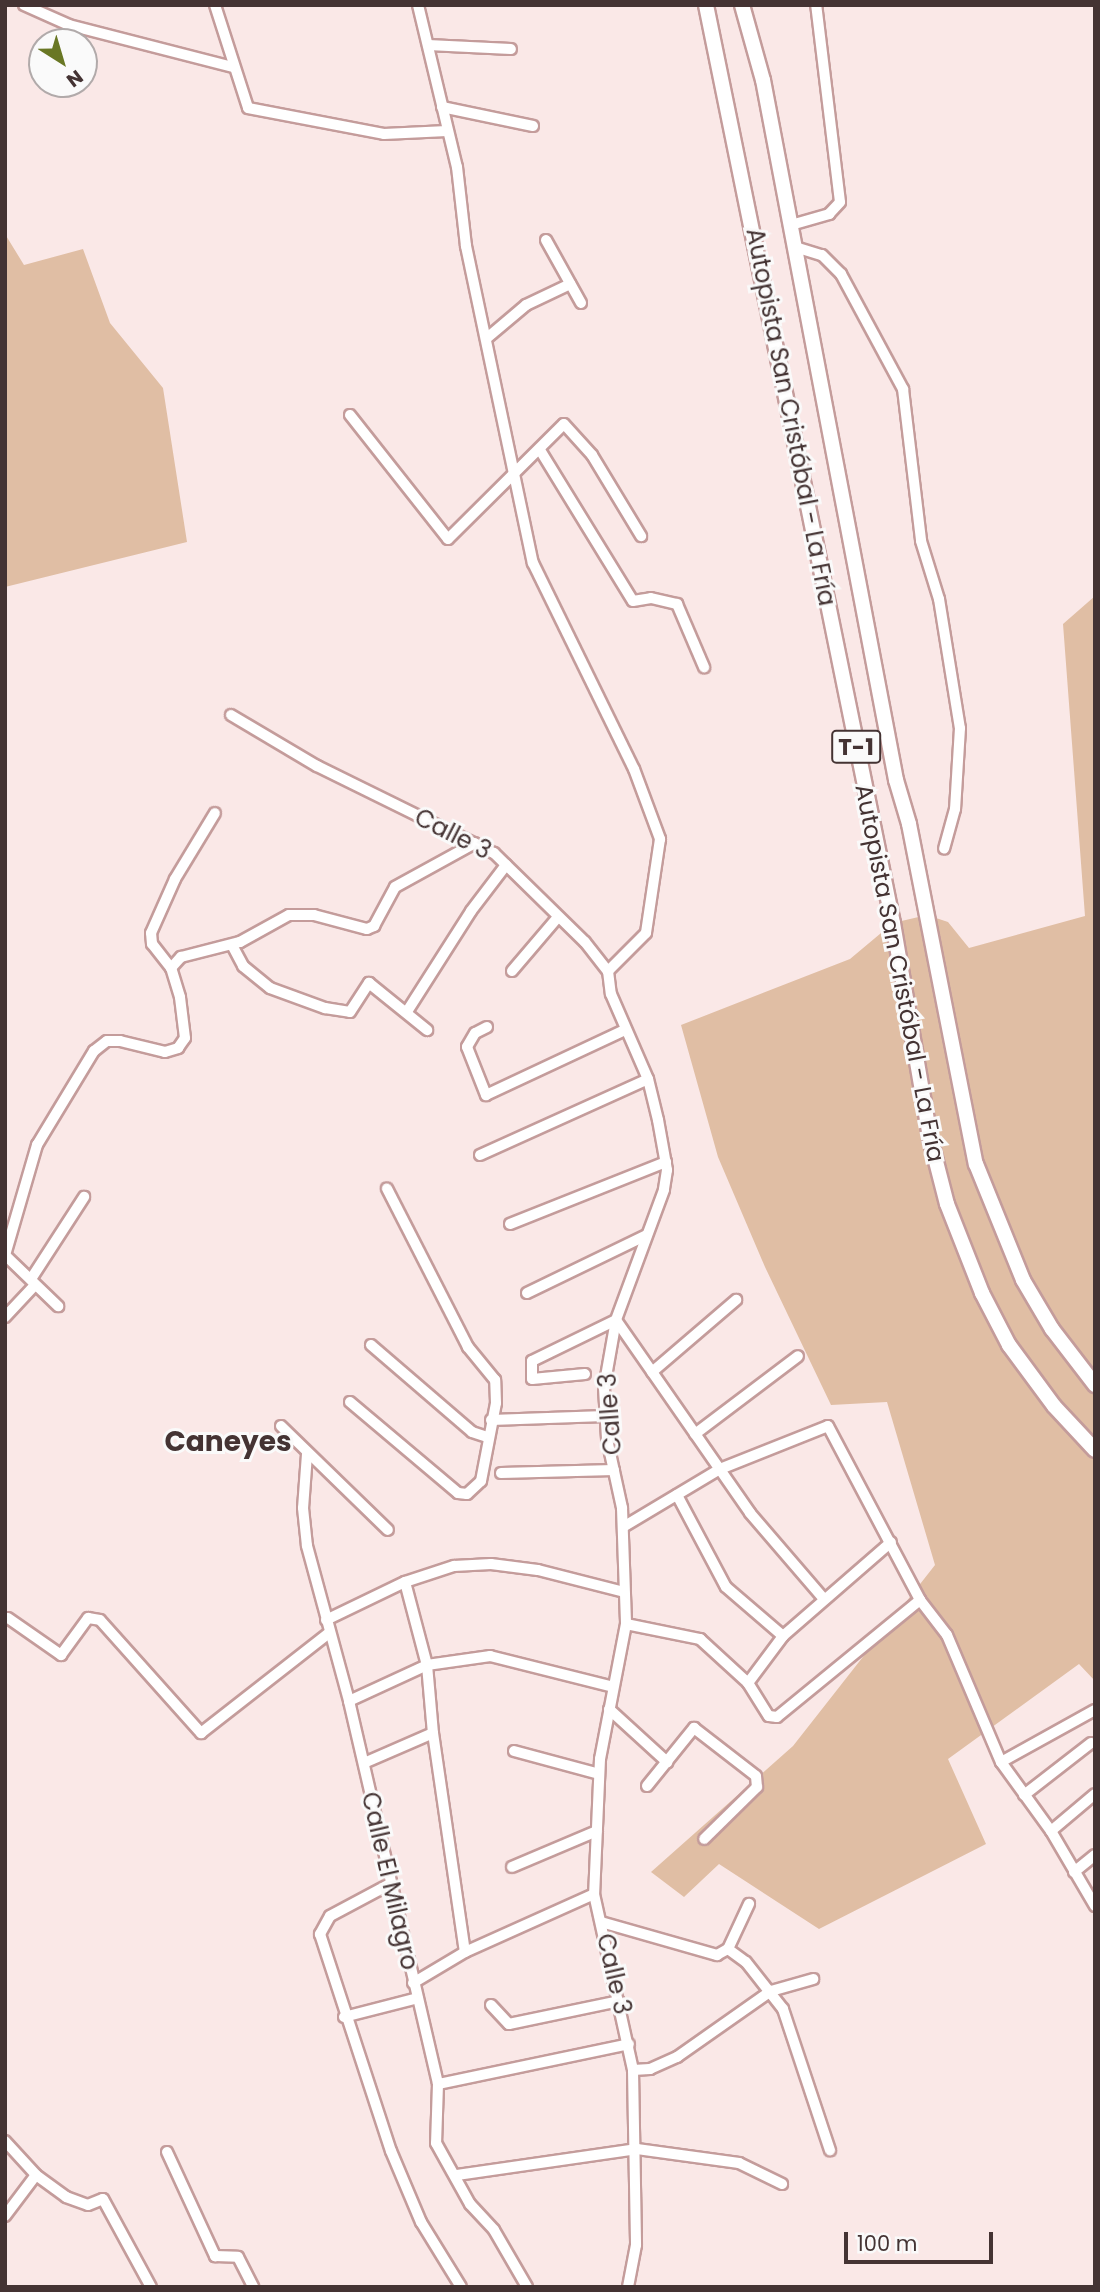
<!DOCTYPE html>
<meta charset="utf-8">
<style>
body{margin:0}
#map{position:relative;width:1100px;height:2292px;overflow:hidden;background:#fae8e7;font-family:Poppins,sans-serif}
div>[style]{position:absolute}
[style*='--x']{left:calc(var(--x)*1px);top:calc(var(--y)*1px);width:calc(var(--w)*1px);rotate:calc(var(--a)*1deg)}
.green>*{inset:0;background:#e0bea4}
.roads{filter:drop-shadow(2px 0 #c49c9b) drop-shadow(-2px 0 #c49c9b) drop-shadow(0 2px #c49c9b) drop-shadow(0 -2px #c49c9b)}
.minor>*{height:10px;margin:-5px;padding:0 5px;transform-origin:5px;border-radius:5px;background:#fff}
.highway>*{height:14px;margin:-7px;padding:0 7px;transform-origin:7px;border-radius:7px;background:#fff}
span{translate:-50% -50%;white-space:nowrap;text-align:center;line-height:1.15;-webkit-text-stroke:6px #fafafa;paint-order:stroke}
.shield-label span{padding:2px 5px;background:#fafafa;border:2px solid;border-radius:5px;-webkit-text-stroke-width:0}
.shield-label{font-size:23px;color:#433;font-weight:700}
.street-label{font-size:24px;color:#433}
.quarter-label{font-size:28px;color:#433;font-weight:700}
.frame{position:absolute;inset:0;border:7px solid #433;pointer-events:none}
.north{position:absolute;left:28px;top:28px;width:70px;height:70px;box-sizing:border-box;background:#fafafa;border:2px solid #b1aaaa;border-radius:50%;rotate:143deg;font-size:19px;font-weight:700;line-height:28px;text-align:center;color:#433}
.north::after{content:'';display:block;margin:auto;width:24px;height:32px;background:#697724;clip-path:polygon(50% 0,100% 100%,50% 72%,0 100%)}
.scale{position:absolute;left:844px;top:2232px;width:149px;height:32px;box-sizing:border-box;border:4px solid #433;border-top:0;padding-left:9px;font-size:21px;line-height:24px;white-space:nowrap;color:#433;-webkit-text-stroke:5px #fafafa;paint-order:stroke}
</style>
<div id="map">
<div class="green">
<i style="clip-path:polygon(5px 234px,24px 265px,83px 249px,110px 323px,163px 388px,187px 542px,5px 587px)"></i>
<i style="clip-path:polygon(1095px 596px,1095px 1681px,1079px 1664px,948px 1759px,986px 1844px,819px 1929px,719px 1864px,684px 1897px,651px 1872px,793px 1746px,935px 1565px,887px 1402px,831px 1405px,765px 1267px,718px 1157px,681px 1025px,850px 959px,893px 923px,927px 915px,948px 922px,969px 948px,1085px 916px,1063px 624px)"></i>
</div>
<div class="roads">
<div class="minor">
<i style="--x:24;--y:5;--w:49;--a:24"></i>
<i style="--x:69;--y:25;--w:169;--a:14.4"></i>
<i style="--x:215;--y:5;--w:108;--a:72.2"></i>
<i style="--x:248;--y:108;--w:138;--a:10.8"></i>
<i style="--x:384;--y:134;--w:63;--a:-2.7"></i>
<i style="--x:418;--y:5;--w:167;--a:76.5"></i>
<i style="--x:457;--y:167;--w:80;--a:83.5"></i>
<i style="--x:466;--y:246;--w:324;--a:78.1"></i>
<i style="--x:533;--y:563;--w:229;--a:63.9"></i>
<i style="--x:634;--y:769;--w:75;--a:69.6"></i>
<i style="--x:660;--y:839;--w:95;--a:98.5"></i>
<i style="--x:646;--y:933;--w:54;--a:135"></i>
<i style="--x:428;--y:45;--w:83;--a:2.8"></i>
<i style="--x:442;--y:107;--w:93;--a:11.8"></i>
<i style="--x:791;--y:225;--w:40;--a:-16"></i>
<i style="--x:829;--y:214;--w:16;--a:-47"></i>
<i style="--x:840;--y:202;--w:198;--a:-96.9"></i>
<i style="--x:546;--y:240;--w:72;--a:60.9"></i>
<i style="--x:795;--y:247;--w:28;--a:17"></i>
<i style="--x:822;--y:255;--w:27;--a:45"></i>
<i style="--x:841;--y:274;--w:131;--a:61.7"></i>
<i style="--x:903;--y:389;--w:153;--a:83.2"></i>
<i style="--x:921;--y:541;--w:61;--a:72.8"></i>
<i style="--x:939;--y:599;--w:131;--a:80.8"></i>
<i style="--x:960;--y:728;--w:81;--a:93.5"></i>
<i style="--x:955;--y:809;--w:41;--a:105.4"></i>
<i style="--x:487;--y:338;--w:51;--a:-40.2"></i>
<i style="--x:526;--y:305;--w:49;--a:-25.5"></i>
<i style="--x:350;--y:415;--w:158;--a:51.7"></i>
<i style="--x:448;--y:539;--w:163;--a:-44.8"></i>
<i style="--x:564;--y:424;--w:42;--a:47.9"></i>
<i style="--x:592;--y:455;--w:95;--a:58.8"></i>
<i style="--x:540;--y:450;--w:177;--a:58.4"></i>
<i style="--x:633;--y:601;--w:18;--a:-9"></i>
<i style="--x:651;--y:598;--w:27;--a:13"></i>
<i style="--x:677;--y:604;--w:69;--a:66.8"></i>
<i style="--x:231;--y:715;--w:100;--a:30.7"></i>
<i style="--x:317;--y:766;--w:197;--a:26.2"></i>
<i style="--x:494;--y:853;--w:127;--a:44.4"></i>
<i style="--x:585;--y:942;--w:37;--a:52"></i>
<i style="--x:608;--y:971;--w:23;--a:83"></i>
<i style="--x:611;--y:994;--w:93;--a:66.5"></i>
<i style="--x:648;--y:1079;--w:42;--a:76.3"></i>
<i style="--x:658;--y:1120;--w:51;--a:79.8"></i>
<i style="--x:667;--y:1170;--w:20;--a:99"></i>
<i style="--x:664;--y:1190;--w:139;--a:110.3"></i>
<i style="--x:616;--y:1320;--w:69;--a:100"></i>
<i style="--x:604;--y:1388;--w:51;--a:86.6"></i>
<i style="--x:607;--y:1439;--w:71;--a:77.7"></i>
<i style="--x:622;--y:1508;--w:116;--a:88"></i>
<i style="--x:626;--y:1624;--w:137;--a:100.9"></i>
<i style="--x:600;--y:1759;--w:135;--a:92.5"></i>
<i style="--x:594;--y:1894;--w:180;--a:77.5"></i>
<i style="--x:633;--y:2070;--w:175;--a:89"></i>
<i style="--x:636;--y:2245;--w:43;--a:100.8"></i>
<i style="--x:232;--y:945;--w:24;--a:62"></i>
<i style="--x:243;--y:966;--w:35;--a:39"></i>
<i style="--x:270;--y:988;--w:59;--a:20"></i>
<i style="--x:325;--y:1008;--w:25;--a:9"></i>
<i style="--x:350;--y:1012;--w:35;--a:-57"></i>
<i style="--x:369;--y:983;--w:75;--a:39"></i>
<i style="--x:171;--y:968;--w:15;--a:-48"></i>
<i style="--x:181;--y:957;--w:61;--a:-14.3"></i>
<i style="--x:240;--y:942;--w:56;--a:-28.9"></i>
<i style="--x:289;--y:915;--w:25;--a:0"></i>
<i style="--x:314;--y:915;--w:55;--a:14.8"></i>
<i style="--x:367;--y:929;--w:8;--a:-23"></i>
<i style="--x:374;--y:926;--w:44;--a:-61.7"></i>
<i style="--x:395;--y:887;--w:91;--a:-28.8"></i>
<i style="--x:512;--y:971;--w:71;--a:-49.6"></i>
<i style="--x:408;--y:1010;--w:117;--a:-57.5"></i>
<i style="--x:471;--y:911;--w:58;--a:-52.7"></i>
<i style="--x:487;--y:1027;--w:13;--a:153"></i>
<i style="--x:475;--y:1033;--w:16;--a:120"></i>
<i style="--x:467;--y:1047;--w:52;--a:68.4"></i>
<i style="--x:486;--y:1095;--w:153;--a:-25.1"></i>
<i style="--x:480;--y:1155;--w:184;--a:-24.3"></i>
<i style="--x:510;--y:1224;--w:168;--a:-21.7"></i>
<i style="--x:5;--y:1255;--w:115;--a:-73.8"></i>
<i style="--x:37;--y:1145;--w:110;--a:-58.8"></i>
<i style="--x:94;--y:1051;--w:16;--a:-38"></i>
<i style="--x:107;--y:1041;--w:13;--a:0"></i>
<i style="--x:120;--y:1041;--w:46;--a:13.7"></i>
<i style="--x:165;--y:1052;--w:14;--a:-17"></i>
<i style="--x:178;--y:1048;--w:12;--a:-55"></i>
<i style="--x:185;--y:1038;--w:41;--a:-97"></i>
<i style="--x:180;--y:997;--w:30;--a:-107"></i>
<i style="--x:171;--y:968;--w:31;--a:-128"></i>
<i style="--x:152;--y:944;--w:11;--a:-95"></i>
<i style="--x:151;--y:933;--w:59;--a:-66"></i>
<i style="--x:175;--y:879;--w:77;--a:-58.8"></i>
<i style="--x:5;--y:1255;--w:74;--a:43.9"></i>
<i style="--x:31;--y:1279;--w:98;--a:-57.1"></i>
<i style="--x:527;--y:1293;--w:133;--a:-25.8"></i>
<i style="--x:5;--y:1317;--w:44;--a:-46.8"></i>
<i style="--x:371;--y:1345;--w:133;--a:40.7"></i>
<i style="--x:472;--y:1432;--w:16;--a:18"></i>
<i style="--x:652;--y:1372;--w:111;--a:-40.6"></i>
<i style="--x:585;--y:1374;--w:53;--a:174.6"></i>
<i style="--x:532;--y:1379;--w:18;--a:-90"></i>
<i style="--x:532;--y:1361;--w:93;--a:-26"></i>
<i style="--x:616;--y:1320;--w:235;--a:55.2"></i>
<i style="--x:750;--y:1513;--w:113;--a:49.3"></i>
<i style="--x:350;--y:1402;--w:141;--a:40.1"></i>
<i style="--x:458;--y:1493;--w:9;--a:6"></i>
<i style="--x:467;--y:1494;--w:19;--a:-43"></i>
<i style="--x:481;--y:1481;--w:79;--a:-79.1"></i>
<i style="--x:496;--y:1403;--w:23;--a:-92"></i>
<i style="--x:495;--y:1380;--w:43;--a:-129.3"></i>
<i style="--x:468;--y:1347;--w:178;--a:-117.1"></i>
<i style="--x:491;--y:1420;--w:114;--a:-2"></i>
<i style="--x:281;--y:1426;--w:149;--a:44.2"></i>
<i style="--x:695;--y:1434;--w:129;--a:-37.1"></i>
<i style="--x:307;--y:1454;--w:54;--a:94.2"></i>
<i style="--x:303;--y:1508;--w:38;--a:84"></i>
<i style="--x:307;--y:1546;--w:161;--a:74.8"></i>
<i style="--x:349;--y:1701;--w:393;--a:76.9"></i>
<i style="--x:438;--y:2084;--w:59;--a:91.9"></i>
<i style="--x:436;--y:2143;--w:70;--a:60.9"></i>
<i style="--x:470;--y:2204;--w:35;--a:47"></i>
<i style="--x:494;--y:2230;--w:66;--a:59.9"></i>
<i style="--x:501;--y:1473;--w:113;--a:-1.5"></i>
<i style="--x:677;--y:1495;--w:104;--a:62"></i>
<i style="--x:726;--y:1587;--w:75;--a:40.7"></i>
<i style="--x:623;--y:1527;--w:113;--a:-30.9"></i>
<i style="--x:720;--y:1469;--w:116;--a:-21.7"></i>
<i style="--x:828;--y:1426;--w:197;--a:62.1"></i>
<i style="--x:920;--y:1600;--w:44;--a:52.4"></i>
<i style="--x:947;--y:1635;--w:138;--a:67"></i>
<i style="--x:1001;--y:1762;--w:85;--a:54.1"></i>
<i style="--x:1051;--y:1831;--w:87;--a:59.6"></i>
<i style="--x:405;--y:1582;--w:86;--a:75.2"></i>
<i style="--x:427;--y:1665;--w:68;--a:85"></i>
<i style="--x:8;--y:1618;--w:65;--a:34.9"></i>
<i style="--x:61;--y:1655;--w:46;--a:-53.9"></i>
<i style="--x:88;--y:1618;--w:12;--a:9"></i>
<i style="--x:100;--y:1620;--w:152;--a:48.2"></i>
<i style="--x:201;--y:1733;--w:162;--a:-38"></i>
<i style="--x:326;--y:1620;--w:88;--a:-25.7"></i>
<i style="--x:405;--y:1582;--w:52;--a:-18.1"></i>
<i style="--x:454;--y:1566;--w:37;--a:-3"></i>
<i style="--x:491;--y:1564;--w:47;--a:7.3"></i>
<i style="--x:538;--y:1570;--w:89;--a:14.3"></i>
<i style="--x:626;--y:1624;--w:76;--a:11.5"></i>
<i style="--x:700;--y:1639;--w:65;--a:42.5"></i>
<i style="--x:748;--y:1683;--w:59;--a:-53.3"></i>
<i style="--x:783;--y:1636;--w:143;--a:-41"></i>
<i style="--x:748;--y:1683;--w:39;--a:58"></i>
<i style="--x:769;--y:1716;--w:8;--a:7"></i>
<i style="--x:777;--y:1717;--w:185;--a:-39.3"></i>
<i style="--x:349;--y:1701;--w:86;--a:-24.8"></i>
<i style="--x:427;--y:1665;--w:64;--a:-8.1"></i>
<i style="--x:490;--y:1656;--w:127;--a:14.1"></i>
<i style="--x:609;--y:1709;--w:79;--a:42.4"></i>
<i style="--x:514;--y:1751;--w:88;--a:15.1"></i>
<i style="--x:1001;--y:1762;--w:107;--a:-29"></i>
<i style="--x:364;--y:1763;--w:75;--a:-23.5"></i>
<i style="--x:433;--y:1733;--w:221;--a:81.7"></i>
<i style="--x:647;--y:1786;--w:75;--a:-51"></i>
<i style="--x:694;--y:1728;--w:78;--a:37.7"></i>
<i style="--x:756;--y:1776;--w:11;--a:85"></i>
<i style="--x:757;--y:1787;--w:74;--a:135.5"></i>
<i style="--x:1024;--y:1795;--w:85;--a:-37.8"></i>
<i style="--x:1051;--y:1831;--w:57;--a:-40.1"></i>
<i style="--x:512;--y:1867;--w:92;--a:-23"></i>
<i style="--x:1074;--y:1872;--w:27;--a:-39"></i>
<i style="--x:390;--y:1884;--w:68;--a:151.9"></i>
<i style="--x:330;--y:1916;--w:21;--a:119"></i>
<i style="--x:320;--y:1934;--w:228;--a:71.9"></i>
<i style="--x:391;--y:2151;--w:77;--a:67.1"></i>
<i style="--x:421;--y:2222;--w:76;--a:58.4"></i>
<i style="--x:601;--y:1922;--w:121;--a:15.9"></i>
<i style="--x:717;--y:1955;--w:13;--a:-29"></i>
<i style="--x:728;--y:1949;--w:50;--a:-65"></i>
<i style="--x:728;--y:1949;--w:22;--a:36"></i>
<i style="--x:746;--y:1962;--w:60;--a:51.8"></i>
<i style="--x:783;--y:2009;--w:149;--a:71.6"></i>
<i style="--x:413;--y:1983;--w:61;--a:-30.8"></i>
<i style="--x:465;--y:1952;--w:141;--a:-24.2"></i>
<i style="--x:491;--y:2005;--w:26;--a:47"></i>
<i style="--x:509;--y:2024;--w:112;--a:-11.8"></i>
<i style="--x:344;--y:2017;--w:76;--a:-14.4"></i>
<i style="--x:633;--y:2070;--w:17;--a:-3"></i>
<i style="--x:650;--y:2069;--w:30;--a:-24"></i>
<i style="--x:677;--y:2057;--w:115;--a:-35.1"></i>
<i style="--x:771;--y:1991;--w:44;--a:-15.9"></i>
<i style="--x:438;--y:2084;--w:195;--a:-11.8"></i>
<i style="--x:5;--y:2141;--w:46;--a:47.6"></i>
<i style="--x:36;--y:2175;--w:37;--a:36"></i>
<i style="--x:66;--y:2197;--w:23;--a:20"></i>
<i style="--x:88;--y:2205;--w:16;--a:-22"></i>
<i style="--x:103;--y:2199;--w:100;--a:61.4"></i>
<i style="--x:167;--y:2152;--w:115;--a:65.2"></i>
<i style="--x:215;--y:2256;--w:23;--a:2"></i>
<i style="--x:238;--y:2257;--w:34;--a:63"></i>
<i style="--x:457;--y:2175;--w:182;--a:-8.2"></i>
<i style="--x:637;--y:2149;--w:103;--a:7.8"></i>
<i style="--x:739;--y:2163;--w:48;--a:26"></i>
<i style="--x:5;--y:2216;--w:51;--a:-52.9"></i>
</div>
<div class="highway">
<i style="--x:706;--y:5;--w:937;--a:78.49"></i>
<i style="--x:893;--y:923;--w:218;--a:80.2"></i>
<i style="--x:930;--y:1138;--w:68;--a:75.6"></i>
<i style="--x:947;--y:1204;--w:96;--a:68.5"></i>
<i style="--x:982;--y:1293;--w:59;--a:62.6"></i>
<i style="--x:1009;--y:1345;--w:76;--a:53.6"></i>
<i style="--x:1054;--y:1406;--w:60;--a:47"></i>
<i style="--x:742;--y:5;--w:78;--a:74.4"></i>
<i style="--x:763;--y:80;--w:713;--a:79.24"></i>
<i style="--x:896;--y:780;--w:46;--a:73.5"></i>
<i style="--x:909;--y:824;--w:347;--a:78.9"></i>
<i style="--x:976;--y:1164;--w:125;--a:67.9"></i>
<i style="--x:1023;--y:1280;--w:57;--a:59.4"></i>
<i style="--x:1052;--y:1329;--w:71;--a:52.5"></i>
</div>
</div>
<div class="shield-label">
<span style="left:856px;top:747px">T-1</span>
</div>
<div class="street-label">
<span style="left:791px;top:417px;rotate:79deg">Autopista San Cristóbal - La Fría</span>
<span style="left:453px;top:834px;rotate:27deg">Calle 3</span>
<span style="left:900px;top:973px;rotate:79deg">Autopista San Cristóbal - La Fría</span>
<span style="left:610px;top:1414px;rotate:-94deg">Calle 3</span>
<span style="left:390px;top:1881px;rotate:77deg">Calle El Milagro</span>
<span style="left:614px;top:1974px;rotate:77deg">Calle 3</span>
</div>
<div class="quarter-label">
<span style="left:228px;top:1442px">Caneyes</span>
</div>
<div class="frame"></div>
<div class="north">N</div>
<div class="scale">100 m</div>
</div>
